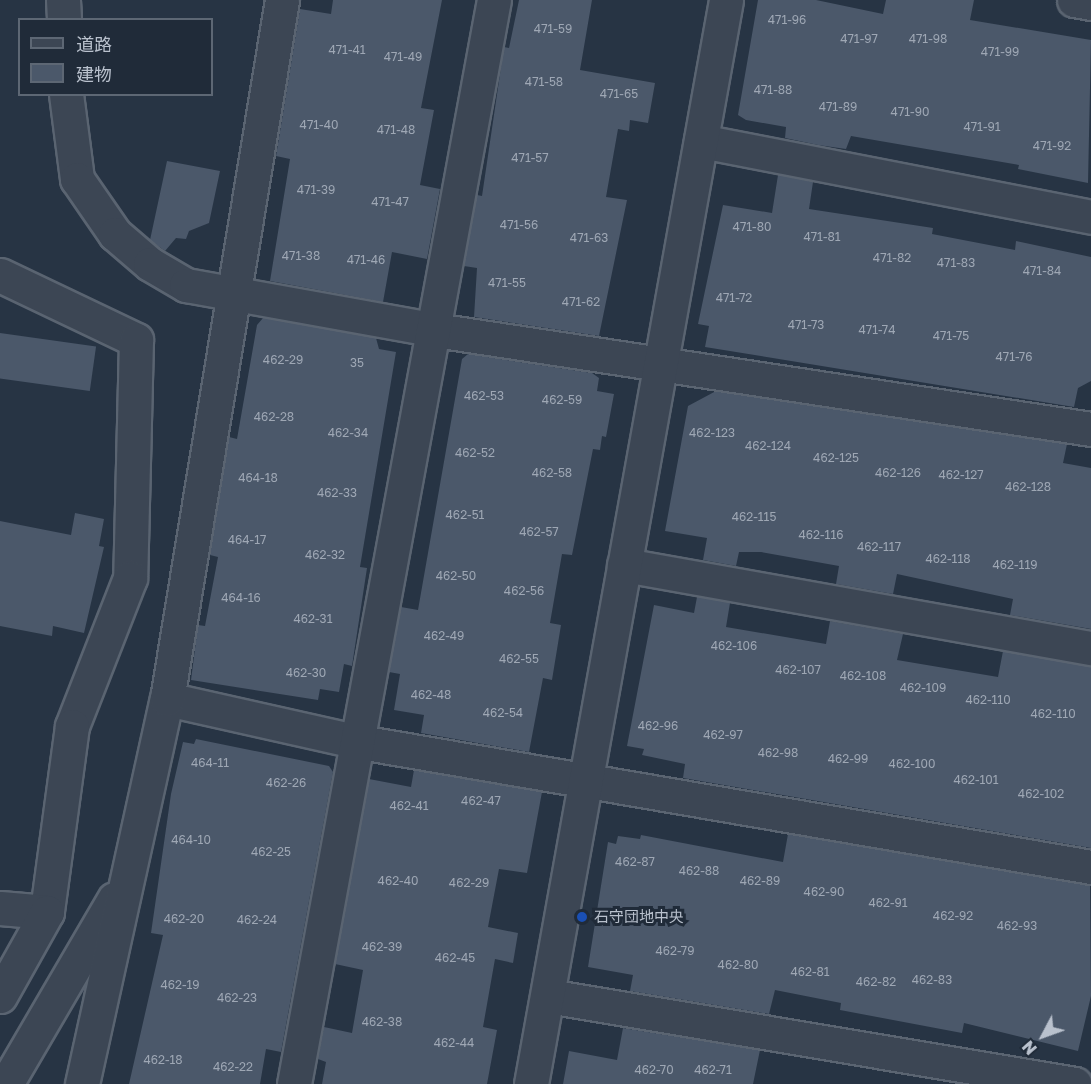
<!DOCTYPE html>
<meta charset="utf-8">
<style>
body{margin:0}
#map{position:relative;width:1091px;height:1084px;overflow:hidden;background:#273444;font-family:"Golos Text","Noto Sans JP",sans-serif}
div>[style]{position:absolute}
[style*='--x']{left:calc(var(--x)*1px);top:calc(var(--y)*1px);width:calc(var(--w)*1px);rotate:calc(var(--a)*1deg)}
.building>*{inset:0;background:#4b586a;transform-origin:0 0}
.roads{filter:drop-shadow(2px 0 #5a6471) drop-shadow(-2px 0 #5a6471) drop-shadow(0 2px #5a6471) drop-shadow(0 -2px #5a6471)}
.minor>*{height:33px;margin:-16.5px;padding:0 16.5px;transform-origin:16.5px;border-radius:16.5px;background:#3c4654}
.tertiary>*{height:33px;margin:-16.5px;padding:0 16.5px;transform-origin:16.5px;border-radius:16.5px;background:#3c4654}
.dots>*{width:16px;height:16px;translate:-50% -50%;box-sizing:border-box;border:3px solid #202b39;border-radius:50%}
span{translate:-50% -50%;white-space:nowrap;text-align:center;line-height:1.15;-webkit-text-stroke:6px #202b39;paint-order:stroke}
.number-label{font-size:12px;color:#9ea7b4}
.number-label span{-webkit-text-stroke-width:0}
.poi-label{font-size:15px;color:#b9c1cd}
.left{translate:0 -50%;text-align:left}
.legend{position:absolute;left:18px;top:18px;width:195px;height:78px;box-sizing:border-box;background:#202b39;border:2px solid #5d6774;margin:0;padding:8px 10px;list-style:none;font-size:18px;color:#b9c1cd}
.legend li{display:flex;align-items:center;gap:12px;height:30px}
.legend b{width:30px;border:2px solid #5d6774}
.north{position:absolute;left:1013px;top:1006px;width:60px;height:60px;-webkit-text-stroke:4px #202b39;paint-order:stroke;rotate:229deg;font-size:16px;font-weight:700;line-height:24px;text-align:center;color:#b9c1cd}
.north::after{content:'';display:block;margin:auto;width:21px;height:27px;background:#b9c1cd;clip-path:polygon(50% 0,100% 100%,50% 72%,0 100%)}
</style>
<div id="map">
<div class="building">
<i style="clip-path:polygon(333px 0,442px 0,421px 108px,434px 110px,420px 185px,440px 189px,427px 259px,392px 252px,383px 302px,270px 281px,290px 159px,276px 156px,300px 9px,331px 14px)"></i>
<i style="clip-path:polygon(519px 0,592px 0,580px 70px,655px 83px,648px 123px,630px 120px,629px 131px,618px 129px,606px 197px,627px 200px,599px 336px,474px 317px,477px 268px,464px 266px,477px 195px,482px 196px,504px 47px,509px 48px)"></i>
<i style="clip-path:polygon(758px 0,816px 0,883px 14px,886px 0,974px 0,970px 20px,1091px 40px,1088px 183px,1018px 169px,1019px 165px,851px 136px,846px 149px,818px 145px,785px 138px,786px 127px,746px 120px,738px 115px)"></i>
<i style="clip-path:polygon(167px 161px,220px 171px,209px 223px,189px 231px,186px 239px,176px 238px,165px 251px,150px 240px)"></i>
<i style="clip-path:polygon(778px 175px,813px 182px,809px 209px,933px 228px,932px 234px,1015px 250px,1016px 241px,1091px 257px,1091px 381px,1078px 388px,1074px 407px,705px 347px,709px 326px,698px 324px,723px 205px,772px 213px)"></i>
<i style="clip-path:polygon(263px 318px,376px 338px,379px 349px,396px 352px,360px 567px,367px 568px,352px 666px,344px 664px,339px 692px,320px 689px,318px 700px,191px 680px,198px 625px,205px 626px,218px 557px,210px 555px,229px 437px,237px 439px,257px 325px)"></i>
<i style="left:0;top:333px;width:97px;height:45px;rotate:8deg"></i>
<i style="clip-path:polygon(468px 354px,592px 373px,599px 378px,597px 391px,614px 394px,606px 437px,602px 436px,600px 450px,593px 449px,572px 555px,562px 554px,550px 623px,561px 625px,552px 680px,543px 678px,529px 752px,421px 733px,424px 715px,394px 710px,400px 674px,389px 672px,401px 607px,418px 610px,462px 359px)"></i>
<i style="clip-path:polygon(716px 391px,1067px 444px,1063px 463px,1091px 468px,1091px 629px,1010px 615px,1013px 599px,897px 574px,893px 594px,836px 584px,839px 566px,761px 552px,739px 552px,736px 566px,703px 560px,707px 538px,665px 531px,688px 406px)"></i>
<i style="clip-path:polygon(75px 513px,104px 519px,99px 546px,104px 547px,84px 633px,53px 626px,52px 636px,0 626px,0 521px,71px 535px)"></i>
<i style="clip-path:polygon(697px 597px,730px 603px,726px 627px,826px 644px,830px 621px,903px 634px,897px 660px,998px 677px,1003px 651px,1091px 666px,1091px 848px,683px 778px,685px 764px,642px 755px,644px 749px,627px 746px,654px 605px,694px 613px)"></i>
<i style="clip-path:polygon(196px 739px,329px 766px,333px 772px,281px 1052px,266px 1049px,260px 1084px,129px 1084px,163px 935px,151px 933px,171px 794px,183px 742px,194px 744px)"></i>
<i style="clip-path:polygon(414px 770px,542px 792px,527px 873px,499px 869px,488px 927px,518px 933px,513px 963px,495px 959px,483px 1027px,497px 1030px,487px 1084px,322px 1084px,326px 1062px,318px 1059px,324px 1027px,352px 1033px,363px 970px,335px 964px,369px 779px,411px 787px)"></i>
<i style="clip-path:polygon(788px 834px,1090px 885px,1091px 996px,1078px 1051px,964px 1023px,962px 1033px,840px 1010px,841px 1003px,775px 990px,769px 1014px,630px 991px,633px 975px,588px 967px,608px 842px,616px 844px,618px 836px,640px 839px,641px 835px,783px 862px)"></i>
<i style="clip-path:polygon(623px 1028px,760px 1050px,753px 1084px,563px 1084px,569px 1051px,617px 1060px)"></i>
</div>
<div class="roads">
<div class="minor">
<i style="--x:63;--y:0;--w:20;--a:87"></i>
<i style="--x:1074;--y:0;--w:17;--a:10"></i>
<i style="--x:66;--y:94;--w:86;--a:82.6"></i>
<i style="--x:77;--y:179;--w:67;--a:55.4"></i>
<i style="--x:115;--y:234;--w:46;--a:40.6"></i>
<i style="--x:150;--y:264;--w:42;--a:30.3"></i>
<i style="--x:186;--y:285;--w:253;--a:10.2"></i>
<i style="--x:435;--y:330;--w:663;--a:8.58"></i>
<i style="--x:701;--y:141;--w:397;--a:11"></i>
<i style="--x:0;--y:275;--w:151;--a:25.5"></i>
<i style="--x:136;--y:340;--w:238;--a:91.4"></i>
<i style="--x:130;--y:578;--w:159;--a:111.4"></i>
<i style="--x:72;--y:726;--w:188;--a:97.7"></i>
<i style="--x:47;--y:912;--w:47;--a:-175.1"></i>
<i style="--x:624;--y:565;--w:474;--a:10.1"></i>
<i style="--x:167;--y:699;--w:198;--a:12.6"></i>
<i style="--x:360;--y:742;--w:742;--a:9.7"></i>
<i style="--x:0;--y:996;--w:96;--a:-60.8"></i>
<i style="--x:548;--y:996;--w:534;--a:9.48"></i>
<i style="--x:6;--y:1084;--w:214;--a:-59.7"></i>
<i style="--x:82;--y:1084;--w:394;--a:-77.6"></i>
<i style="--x:167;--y:699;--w:708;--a:-80.66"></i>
<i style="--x:294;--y:1084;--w:1102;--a:-79.55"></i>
</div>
<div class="tertiary">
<i style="--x:531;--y:1084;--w:1101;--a:-79.8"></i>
</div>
</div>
<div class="dots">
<i style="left:582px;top:917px;background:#1a4fb4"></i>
</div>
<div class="number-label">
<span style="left:787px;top:20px">471-96</span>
<span style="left:553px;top:29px">471-59</span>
<span style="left:859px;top:39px">471-97</span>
<span style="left:928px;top:39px">471-98</span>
<span style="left:347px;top:50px">471-41</span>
<span style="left:1000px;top:52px">471-99</span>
<span style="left:403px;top:57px">471-49</span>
<span style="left:544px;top:82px">471-58</span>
<span style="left:773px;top:90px">471-88</span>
<span style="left:619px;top:94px">471-65</span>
<span style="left:838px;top:107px">471-89</span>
<span style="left:910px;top:112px">471-90</span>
<span style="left:319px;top:125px">471-40</span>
<span style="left:982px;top:127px">471-91</span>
<span style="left:396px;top:130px">471-48</span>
<span style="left:1052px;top:146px">471-92</span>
<span style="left:530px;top:158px">471-57</span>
<span style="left:316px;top:190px">471-39</span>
<span style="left:390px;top:202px">471-47</span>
<span style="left:519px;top:225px">471-56</span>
<span style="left:752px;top:227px">471-80</span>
<span style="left:822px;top:237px">471-81</span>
<span style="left:589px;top:238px">471-63</span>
<span style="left:301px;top:256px">471-38</span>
<span style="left:892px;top:258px">471-82</span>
<span style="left:366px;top:260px">471-46</span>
<span style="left:956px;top:263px">471-83</span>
<span style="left:1042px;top:271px">471-84</span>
<span style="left:507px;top:283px">471-55</span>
<span style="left:734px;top:298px">471-72</span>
<span style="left:581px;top:302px">471-62</span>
<span style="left:806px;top:325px">471-73</span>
<span style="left:877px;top:330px">471-74</span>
<span style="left:951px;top:336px">471-75</span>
<span style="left:1014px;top:357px">471-76</span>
<span style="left:283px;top:360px">462-29</span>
<span style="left:357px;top:363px">35</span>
<span style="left:484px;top:396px">462-53</span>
<span style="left:562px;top:400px">462-59</span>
<span style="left:274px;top:417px">462-28</span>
<span style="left:348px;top:433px">462-34</span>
<span style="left:712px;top:433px">462-123</span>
<span style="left:768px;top:446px">462-124</span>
<span style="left:475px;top:453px">462-52</span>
<span style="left:836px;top:458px">462-125</span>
<span style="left:552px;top:473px">462-58</span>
<span style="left:898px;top:473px">462-126</span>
<span style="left:961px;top:475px">462-127</span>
<span style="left:258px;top:478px">464-18</span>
<span style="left:1028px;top:487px">462-128</span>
<span style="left:337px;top:493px">462-33</span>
<span style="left:465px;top:515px">462-51</span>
<span style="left:754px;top:517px">462-115</span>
<span style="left:539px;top:532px">462-57</span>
<span style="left:821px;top:535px">462-116</span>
<span style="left:247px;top:540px">464-17</span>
<span style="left:879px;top:547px">462-117</span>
<span style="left:325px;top:555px">462-32</span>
<span style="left:948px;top:559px">462-118</span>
<span style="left:1015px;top:565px">462-119</span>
<span style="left:456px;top:576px">462-50</span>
<span style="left:524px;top:591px">462-56</span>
<span style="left:241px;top:598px">464-16</span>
<span style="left:313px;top:619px">462-31</span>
<span style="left:444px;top:636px">462-49</span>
<span style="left:734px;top:646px">462-106</span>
<span style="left:519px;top:659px">462-55</span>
<span style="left:798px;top:670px">462-107</span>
<span style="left:306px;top:673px">462-30</span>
<span style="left:863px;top:676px">462-108</span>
<span style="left:923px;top:688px">462-109</span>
<span style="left:431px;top:695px">462-48</span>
<span style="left:988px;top:700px">462-110</span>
<span style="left:503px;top:713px">462-54</span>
<span style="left:1053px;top:714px">462-110</span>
<span style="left:658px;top:726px">462-96</span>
<span style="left:723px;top:735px">462-97</span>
<span style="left:778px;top:753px">462-98</span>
<span style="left:848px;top:759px">462-99</span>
<span style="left:210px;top:763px">464-11</span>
<span style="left:912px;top:764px">462-100</span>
<span style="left:976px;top:780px">462-101</span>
<span style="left:286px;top:783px">462-26</span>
<span style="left:1041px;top:794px">462-102</span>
<span style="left:481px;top:801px">462-47</span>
<span style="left:409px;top:806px">462-41</span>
<span style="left:191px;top:840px">464-10</span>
<span style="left:271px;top:852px">462-25</span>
<span style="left:635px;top:862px">462-87</span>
<span style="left:699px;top:871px">462-88</span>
<span style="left:398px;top:881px">462-40</span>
<span style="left:760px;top:881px">462-89</span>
<span style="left:469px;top:883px">462-29</span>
<span style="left:824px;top:892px">462-90</span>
<span style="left:888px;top:903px">462-91</span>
<span style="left:953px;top:916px">462-92</span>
<span style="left:184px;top:919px">462-20</span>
<span style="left:257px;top:920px">462-24</span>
<span style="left:1017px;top:926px">462-93</span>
<span style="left:382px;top:947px">462-39</span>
<span style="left:675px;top:951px">462-79</span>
<span style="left:455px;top:958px">462-45</span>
<span style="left:738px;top:965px">462-80</span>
<span style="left:810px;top:972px">462-81</span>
<span style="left:932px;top:980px">462-83</span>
<span style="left:876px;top:982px">462-82</span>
<span style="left:180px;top:985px">462-19</span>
<span style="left:237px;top:998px">462-23</span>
<span style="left:382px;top:1022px">462-38</span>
<span style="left:454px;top:1043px">462-44</span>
<span style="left:163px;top:1060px">462-18</span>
<span style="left:233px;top:1067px">462-22</span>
<span style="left:654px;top:1070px">462-70</span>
<span style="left:713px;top:1070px">462-71</span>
</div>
<div class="poi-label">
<span class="left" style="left:594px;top:917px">石守団地中央</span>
</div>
<ul class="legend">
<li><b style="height:8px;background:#3c4654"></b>道路</li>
<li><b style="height:16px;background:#4b586a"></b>建物</li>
</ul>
<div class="north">N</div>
</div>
